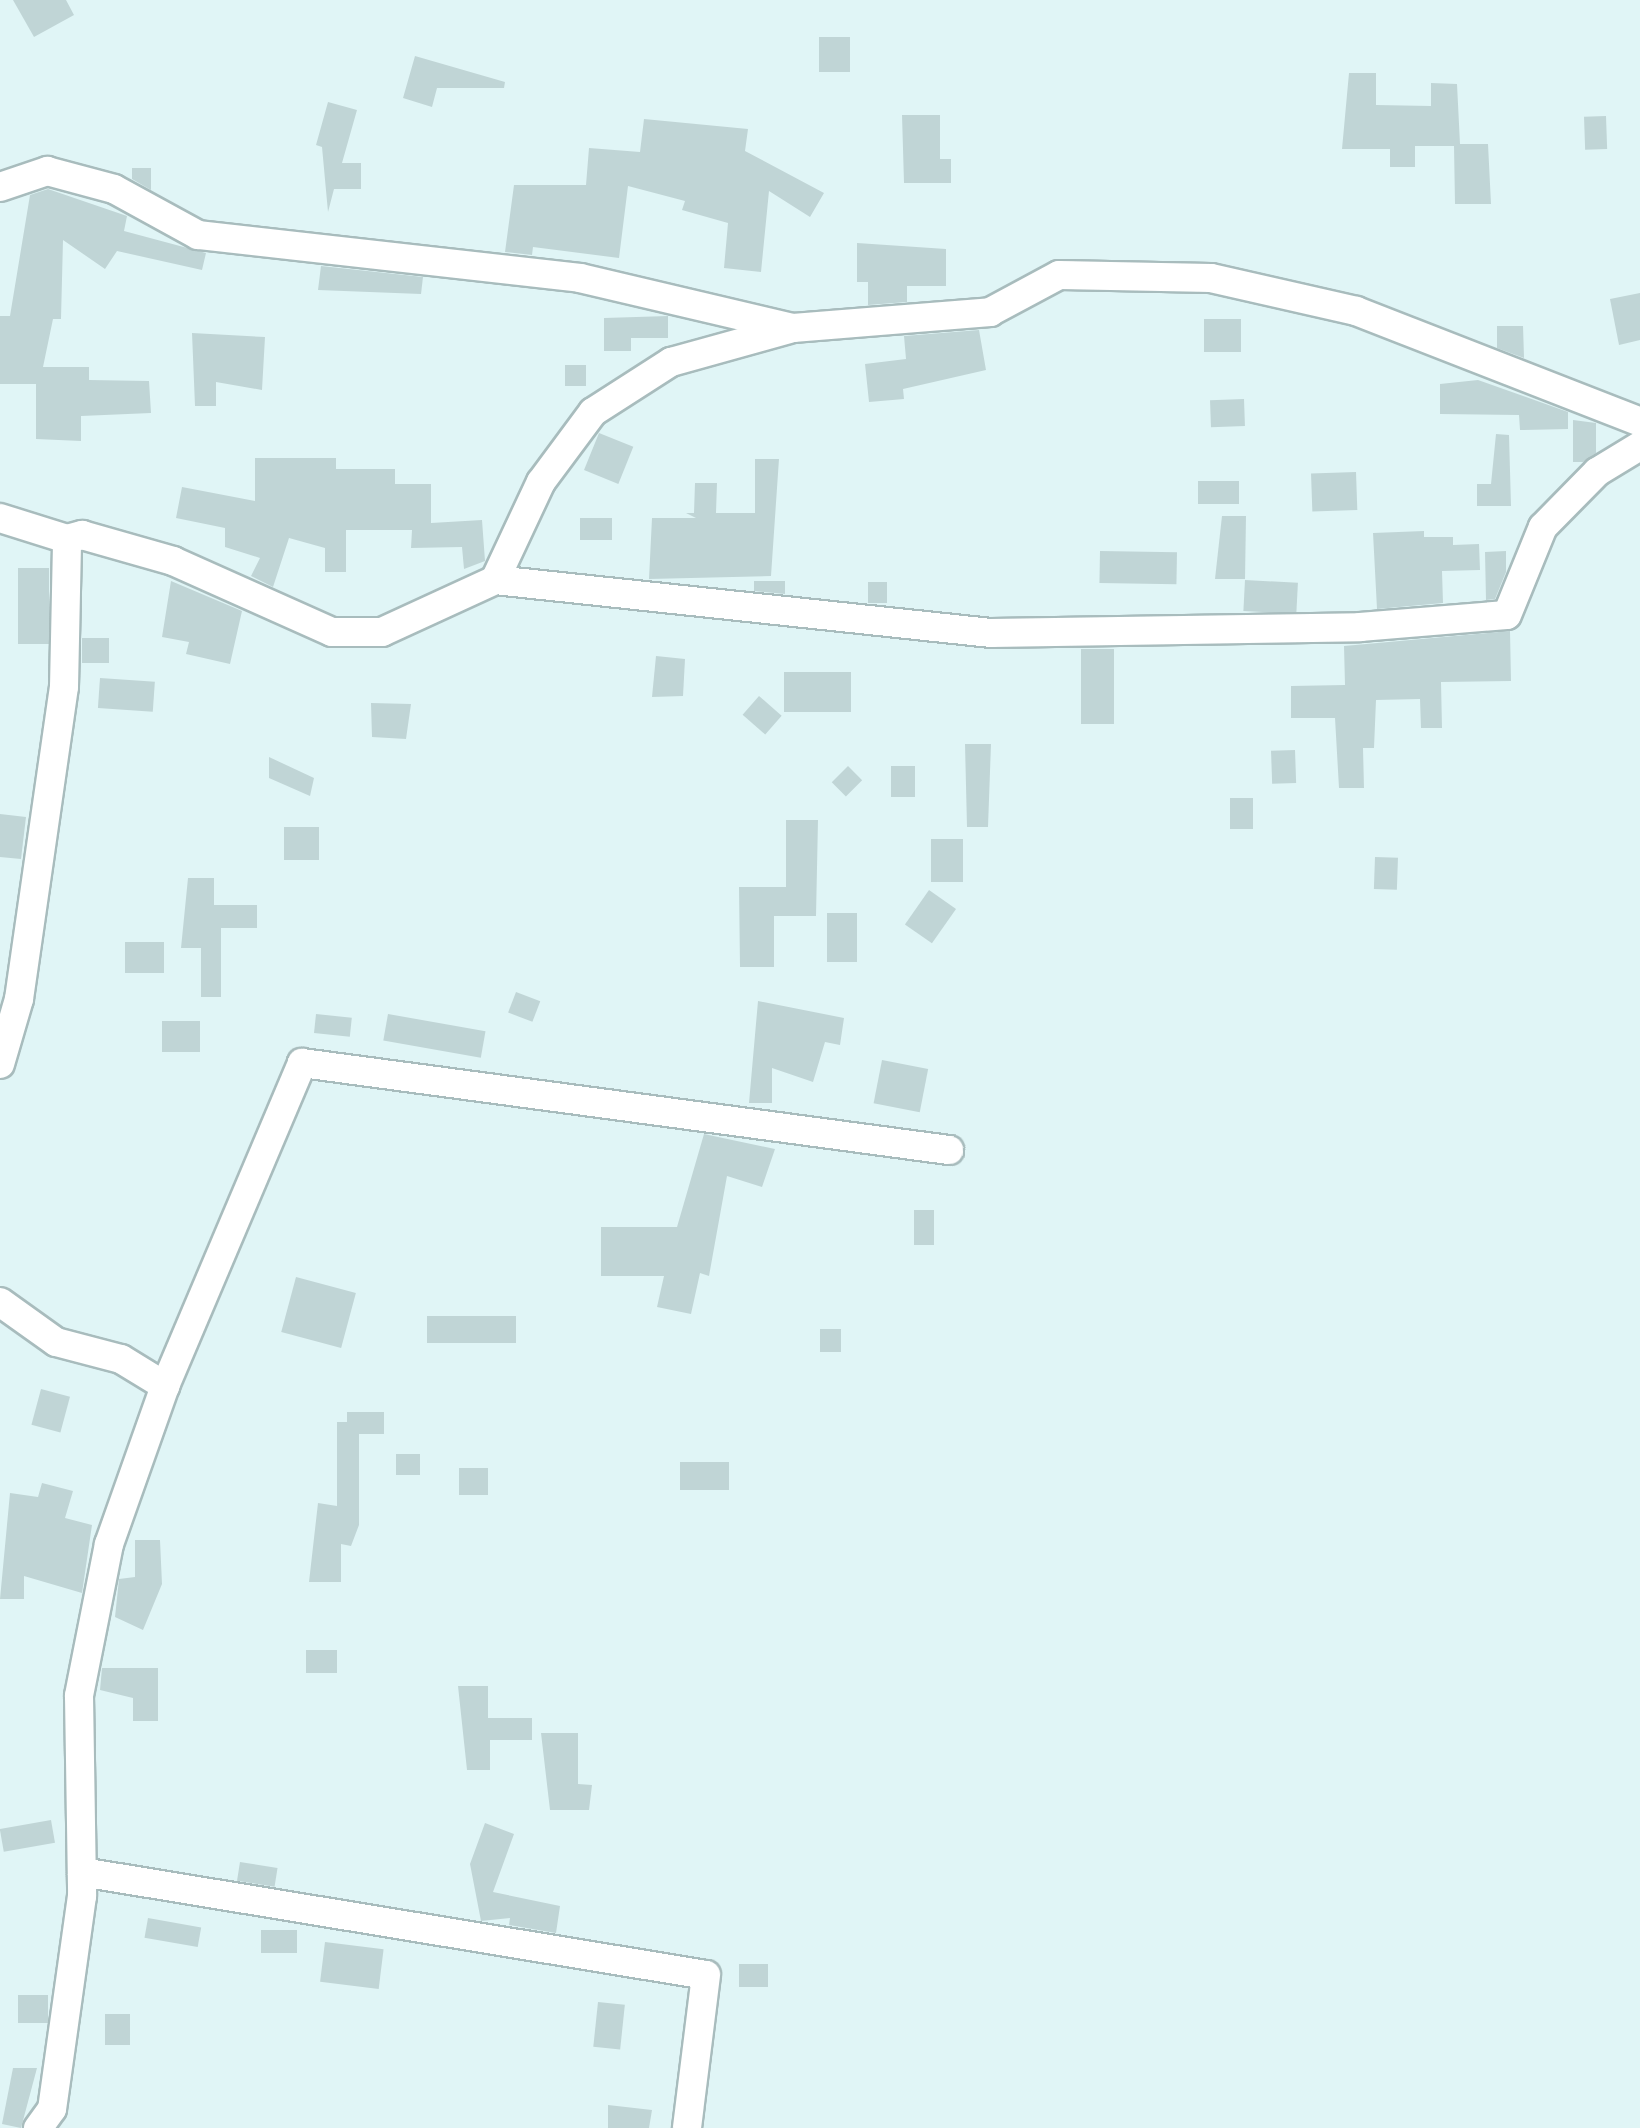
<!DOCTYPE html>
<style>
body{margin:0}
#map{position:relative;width:1640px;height:2128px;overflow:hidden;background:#e0f5f6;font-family:Mulish,sans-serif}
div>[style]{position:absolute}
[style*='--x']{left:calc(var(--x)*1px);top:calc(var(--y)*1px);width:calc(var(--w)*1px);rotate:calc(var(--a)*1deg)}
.building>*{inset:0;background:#c0d5d6;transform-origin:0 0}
.roads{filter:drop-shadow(2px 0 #a8bcbd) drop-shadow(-2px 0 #a8bcbd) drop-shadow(0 2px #a8bcbd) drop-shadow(0 -2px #a8bcbd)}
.minor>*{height:28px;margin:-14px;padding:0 14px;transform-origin:14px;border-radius:14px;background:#fff}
span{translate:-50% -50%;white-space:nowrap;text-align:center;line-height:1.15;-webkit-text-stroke:6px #fff;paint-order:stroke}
</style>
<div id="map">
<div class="building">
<i style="clip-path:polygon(13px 0,66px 0,74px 15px,34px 37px)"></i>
<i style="left:819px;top:37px;width:31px;height:35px"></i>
<i style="clip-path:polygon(415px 56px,505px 82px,504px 88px,437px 88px,432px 107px,403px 98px)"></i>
<i style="clip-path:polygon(1349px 73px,1376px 73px,1376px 105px,1431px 106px,1431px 83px,1457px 84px,1460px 144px,1488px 144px,1491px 204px,1455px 204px,1454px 146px,1415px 146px,1415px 167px,1390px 167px,1390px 149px,1342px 149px)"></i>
<i style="clip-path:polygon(328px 102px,357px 110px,342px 163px,361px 163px,361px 189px,334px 189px,328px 212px,322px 147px,316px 145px)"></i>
<i style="clip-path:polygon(902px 115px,940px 115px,940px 159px,951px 159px,951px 183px,904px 183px)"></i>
<i style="left:1606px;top:116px;width:33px;height:22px;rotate:88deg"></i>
<i style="clip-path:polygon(644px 119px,748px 129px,745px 151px,824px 193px,810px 217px,769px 191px,761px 272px,724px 268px,728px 223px,682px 210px,685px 201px,628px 186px,619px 258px,533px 247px,532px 255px,505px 252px,514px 185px,586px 185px,589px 148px,640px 152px)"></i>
<i style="clip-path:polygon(132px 168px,151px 168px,151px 190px,132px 179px)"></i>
<i style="clip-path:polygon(48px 189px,127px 216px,124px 231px,206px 253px,202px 270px,117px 251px,105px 269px,63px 240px,61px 319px,53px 319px,43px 367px,89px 367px,89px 380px,149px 381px,151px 413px,81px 416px,81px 441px,36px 439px,36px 384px,0 384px,0 316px,10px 316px,30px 195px)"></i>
<i style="clip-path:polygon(857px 243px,946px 249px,946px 286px,907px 286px,907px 302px,868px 305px,868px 282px,857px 282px)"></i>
<i style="clip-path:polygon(321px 266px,423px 277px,421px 294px,318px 290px)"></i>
<i style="clip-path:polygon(1640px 293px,1640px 340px,1619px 345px,1610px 299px)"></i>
<i style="clip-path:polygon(668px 316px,668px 338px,631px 338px,631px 351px,604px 351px,604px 318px)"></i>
<i style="left:1204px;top:319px;width:37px;height:33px"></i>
<i style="clip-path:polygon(1497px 326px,1523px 326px,1524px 358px,1497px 348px)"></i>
<i style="clip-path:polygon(979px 330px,986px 370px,903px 389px,904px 399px,869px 402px,865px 364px,906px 359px,904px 336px)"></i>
<i style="clip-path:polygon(192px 333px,265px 337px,262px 390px,216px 382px,216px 406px,195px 406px)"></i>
<i style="left:565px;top:365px;width:21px;height:21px"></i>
<i style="clip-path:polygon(1478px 380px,1568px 412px,1568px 429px,1520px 430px,1519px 415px,1440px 414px,1440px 384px)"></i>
<i style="left:1244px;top:399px;width:27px;height:34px;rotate:88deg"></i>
<i style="clip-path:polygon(1573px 420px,1596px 423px,1596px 453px,1583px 462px,1573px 462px)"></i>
<i style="left:599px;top:433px;width:37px;height:40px;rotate:22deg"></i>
<i style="clip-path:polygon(1496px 434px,1509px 435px,1511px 506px,1477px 506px,1477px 484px,1491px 484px)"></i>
<i style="clip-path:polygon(255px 458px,336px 458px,336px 469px,395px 469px,395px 484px,431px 484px,431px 523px,482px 520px,485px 561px,464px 569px,462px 547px,411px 548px,412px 530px,346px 530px,346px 572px,325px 572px,325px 548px,289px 538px,273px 587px,251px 576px,260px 558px,225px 547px,225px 528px,176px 518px,182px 487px,255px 501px)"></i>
<i style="clip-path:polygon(755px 459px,779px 459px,771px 576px,649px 579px,652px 518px,696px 518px,686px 513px,694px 513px,695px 483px,717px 483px,716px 513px,755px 513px)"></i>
<i style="left:1356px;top:472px;width:38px;height:45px;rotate:88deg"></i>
<i style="left:1198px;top:481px;width:41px;height:23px"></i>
<i style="clip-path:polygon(1222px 516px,1246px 516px,1245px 579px,1215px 579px)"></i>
<i style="left:580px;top:518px;width:32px;height:22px"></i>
<i style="clip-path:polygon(1424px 531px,1424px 537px,1453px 537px,1453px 545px,1479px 544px,1480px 570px,1442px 571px,1443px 603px,1377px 609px,1373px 533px)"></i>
<i style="left:1100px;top:551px;width:77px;height:32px;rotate:1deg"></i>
<i style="clip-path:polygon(1506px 551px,1506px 572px,1495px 599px,1486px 600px,1485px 552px)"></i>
<i style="left:18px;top:568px;width:31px;height:76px"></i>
<i style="left:1245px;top:580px;width:53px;height:31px;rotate:3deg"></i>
<i style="clip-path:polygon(171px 581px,242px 611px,230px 664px,186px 654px,189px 642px,162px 637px)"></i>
<i style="clip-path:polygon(754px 581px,785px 581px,785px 594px,754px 591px)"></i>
<i style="left:868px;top:582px;width:19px;height:21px"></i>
<i style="clip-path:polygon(1510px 631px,1511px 681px,1441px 682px,1442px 728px,1421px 728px,1420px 699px,1376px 700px,1374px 748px,1363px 748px,1364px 788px,1339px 788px,1335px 718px,1291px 718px,1291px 686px,1345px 685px,1344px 646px)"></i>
<i style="left:82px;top:638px;width:27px;height:25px"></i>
<i style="left:1081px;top:649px;width:33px;height:75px"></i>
<i style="clip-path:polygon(656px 656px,685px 659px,683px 696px,652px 697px)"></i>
<i style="left:784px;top:672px;width:67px;height:40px"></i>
<i style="left:100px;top:678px;width:55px;height:30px;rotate:4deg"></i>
<i style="left:759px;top:696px;width:30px;height:25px;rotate:41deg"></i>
<i style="clip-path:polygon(371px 703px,411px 704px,406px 739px,372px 737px)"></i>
<i style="clip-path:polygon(965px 744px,991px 744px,988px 827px,967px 827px)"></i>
<i style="left:1295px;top:750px;width:33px;height:24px;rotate:88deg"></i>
<i style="clip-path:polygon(269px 757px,314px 778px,310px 796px,269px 778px)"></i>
<i style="left:848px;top:766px;width:20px;height:23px;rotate:45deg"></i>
<i style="left:891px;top:766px;width:24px;height:31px"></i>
<i style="left:1230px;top:798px;width:23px;height:31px"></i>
<i style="clip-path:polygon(0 814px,26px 817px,21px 859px,0 857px)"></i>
<i style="clip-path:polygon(786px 820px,818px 820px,816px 916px,774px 916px,774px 967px,740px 967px,739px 887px,786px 887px)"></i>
<i style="left:284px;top:827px;width:35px;height:33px"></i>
<i style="left:931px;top:839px;width:32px;height:43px"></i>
<i style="left:1375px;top:857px;width:23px;height:32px;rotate:2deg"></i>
<i style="clip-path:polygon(188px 878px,214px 878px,214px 905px,257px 905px,257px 928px,221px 928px,221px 997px,201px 997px,201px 948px,181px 948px)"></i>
<i style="left:929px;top:890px;width:33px;height:42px;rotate:35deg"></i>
<i style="left:827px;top:913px;width:30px;height:49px"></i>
<i style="left:125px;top:942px;width:39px;height:31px"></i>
<i style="left:516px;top:992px;width:26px;height:22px;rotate:21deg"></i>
<i style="clip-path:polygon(758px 1001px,844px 1018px,840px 1045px,825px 1042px,813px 1082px,772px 1068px,772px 1103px,749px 1103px)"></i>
<i style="left:316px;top:1014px;width:36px;height:19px;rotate:6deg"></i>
<i style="left:388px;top:1014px;width:99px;height:27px;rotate:10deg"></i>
<i style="left:162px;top:1021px;width:38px;height:31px"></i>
<i style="left:882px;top:1060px;width:47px;height:44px;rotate:11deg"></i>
<i style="clip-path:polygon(704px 1134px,775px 1149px,762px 1187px,727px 1176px,709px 1276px,700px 1273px,691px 1314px,657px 1307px,664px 1276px,601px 1276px,601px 1227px,677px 1227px)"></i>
<i style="left:914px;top:1210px;width:20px;height:35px"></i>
<i style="left:296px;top:1277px;width:62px;height:57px;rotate:15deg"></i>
<i style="left:516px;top:1316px;width:27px;height:89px;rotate:90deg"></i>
<i style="left:820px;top:1329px;width:21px;height:23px"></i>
<i style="left:41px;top:1389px;width:30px;height:37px;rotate:15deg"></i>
<i style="clip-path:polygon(347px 1412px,384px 1412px,384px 1434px,359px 1434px,359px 1525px,351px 1546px,341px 1544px,341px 1582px,309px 1582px,318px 1503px,337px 1506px,337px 1422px,347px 1422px)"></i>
<i style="left:396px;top:1454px;width:24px;height:21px"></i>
<i style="left:680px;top:1462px;width:49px;height:28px"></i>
<i style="left:459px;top:1468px;width:29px;height:27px"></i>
<i style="clip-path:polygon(42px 1483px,73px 1491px,65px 1518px,92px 1525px,82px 1593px,24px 1576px,24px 1599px,0 1599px,10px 1493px,38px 1497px)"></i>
<i style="clip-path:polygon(135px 1540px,160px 1540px,162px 1584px,143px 1630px,115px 1617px,119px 1579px,135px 1577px)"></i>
<i style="left:306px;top:1650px;width:31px;height:23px"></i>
<i style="clip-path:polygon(102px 1668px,158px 1668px,158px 1721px,133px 1721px,133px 1698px,100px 1690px)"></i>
<i style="clip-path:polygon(458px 1686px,488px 1686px,488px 1718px,532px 1718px,532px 1740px,490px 1740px,490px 1770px,467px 1770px)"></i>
<i style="clip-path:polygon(541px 1733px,578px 1733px,578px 1784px,592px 1785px,589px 1810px,550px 1810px)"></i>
<i style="left:51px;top:1820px;width:23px;height:52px;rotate:80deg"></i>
<i style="clip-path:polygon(485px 1823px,514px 1834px,493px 1892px,560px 1906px,556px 1933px,509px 1925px,510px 1918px,481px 1921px,470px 1864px)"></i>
<i style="left:240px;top:1862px;width:38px;height:19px;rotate:9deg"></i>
<i style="left:148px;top:1918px;width:54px;height:20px;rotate:10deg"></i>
<i style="left:261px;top:1930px;width:36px;height:23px"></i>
<i style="left:325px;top:1942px;width:59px;height:40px;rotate:7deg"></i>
<i style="left:739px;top:1964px;width:29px;height:23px"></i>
<i style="left:18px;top:1995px;width:30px;height:28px"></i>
<i style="left:598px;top:2002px;width:27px;height:45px;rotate:6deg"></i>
<i style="left:105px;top:2014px;width:25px;height:31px"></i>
<i style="clip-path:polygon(13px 2068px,37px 2068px,21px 2128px,2px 2124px)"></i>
<i style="clip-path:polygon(608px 2105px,652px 2110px,649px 2128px,608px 2128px)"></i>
</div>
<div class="roads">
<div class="minor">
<i style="--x:0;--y:187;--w:50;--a:-18.8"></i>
<i style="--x:47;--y:171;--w:69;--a:15"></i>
<i style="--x:114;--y:189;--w:96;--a:28.7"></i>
<i style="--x:198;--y:235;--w:384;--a:6.4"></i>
<i style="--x:580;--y:278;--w:219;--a:13.2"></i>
<i style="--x:793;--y:328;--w:198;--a:-4.6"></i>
<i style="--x:990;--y:312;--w:78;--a:-28.2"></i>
<i style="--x:1059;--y:275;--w:152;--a:1.1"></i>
<i style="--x:1211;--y:278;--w:149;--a:12.8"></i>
<i style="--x:1356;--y:311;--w:305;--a:21.3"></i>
<i style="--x:0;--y:518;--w:70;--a:17.4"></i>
<i style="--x:495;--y:580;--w:108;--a:-64.9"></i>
<i style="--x:541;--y:482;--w:87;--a:-53.4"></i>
<i style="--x:593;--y:412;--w:93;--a:-32.7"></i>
<i style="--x:671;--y:362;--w:123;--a:-15.5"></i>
<i style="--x:0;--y:1064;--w:68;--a:-73.7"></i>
<i style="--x:19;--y:999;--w:315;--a:-81.8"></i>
<i style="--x:64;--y:687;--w:148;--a:-88.8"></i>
<i style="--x:67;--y:539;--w:16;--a:-15"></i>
<i style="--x:82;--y:535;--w:95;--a:15.9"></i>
<i style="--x:173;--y:561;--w:174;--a:24.1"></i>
<i style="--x:332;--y:632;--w:50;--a:0"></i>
<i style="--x:382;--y:632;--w:124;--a:-24.7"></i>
<i style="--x:495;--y:580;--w:499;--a:6.1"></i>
<i style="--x:991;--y:633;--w:369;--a:-0.9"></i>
<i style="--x:1360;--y:627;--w:147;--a:-4.7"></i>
<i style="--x:1507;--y:615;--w:95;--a:-67.8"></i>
<i style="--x:1543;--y:527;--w:77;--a:-45.5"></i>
<i style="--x:1597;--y:472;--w:50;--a:-31.2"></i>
<i style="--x:0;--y:1302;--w:69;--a:35.5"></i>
<i style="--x:56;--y:1342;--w:67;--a:14.7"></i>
<i style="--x:121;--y:1359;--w:52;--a:31.5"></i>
<i style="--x:165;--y:1386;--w:168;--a:109.5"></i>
<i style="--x:109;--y:1544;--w:155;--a:101.2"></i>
<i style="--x:79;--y:1696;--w:200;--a:89.1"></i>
<i style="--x:82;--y:1896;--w:215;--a:98"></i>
<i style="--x:52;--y:2109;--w:24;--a:126"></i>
<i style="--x:165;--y:1386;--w:351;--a:-67"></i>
<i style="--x:302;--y:1063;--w:653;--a:7.66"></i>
<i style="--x:82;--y:1872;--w:632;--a:9.37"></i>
<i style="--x:706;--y:1975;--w:154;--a:97.1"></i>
</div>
</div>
</div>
